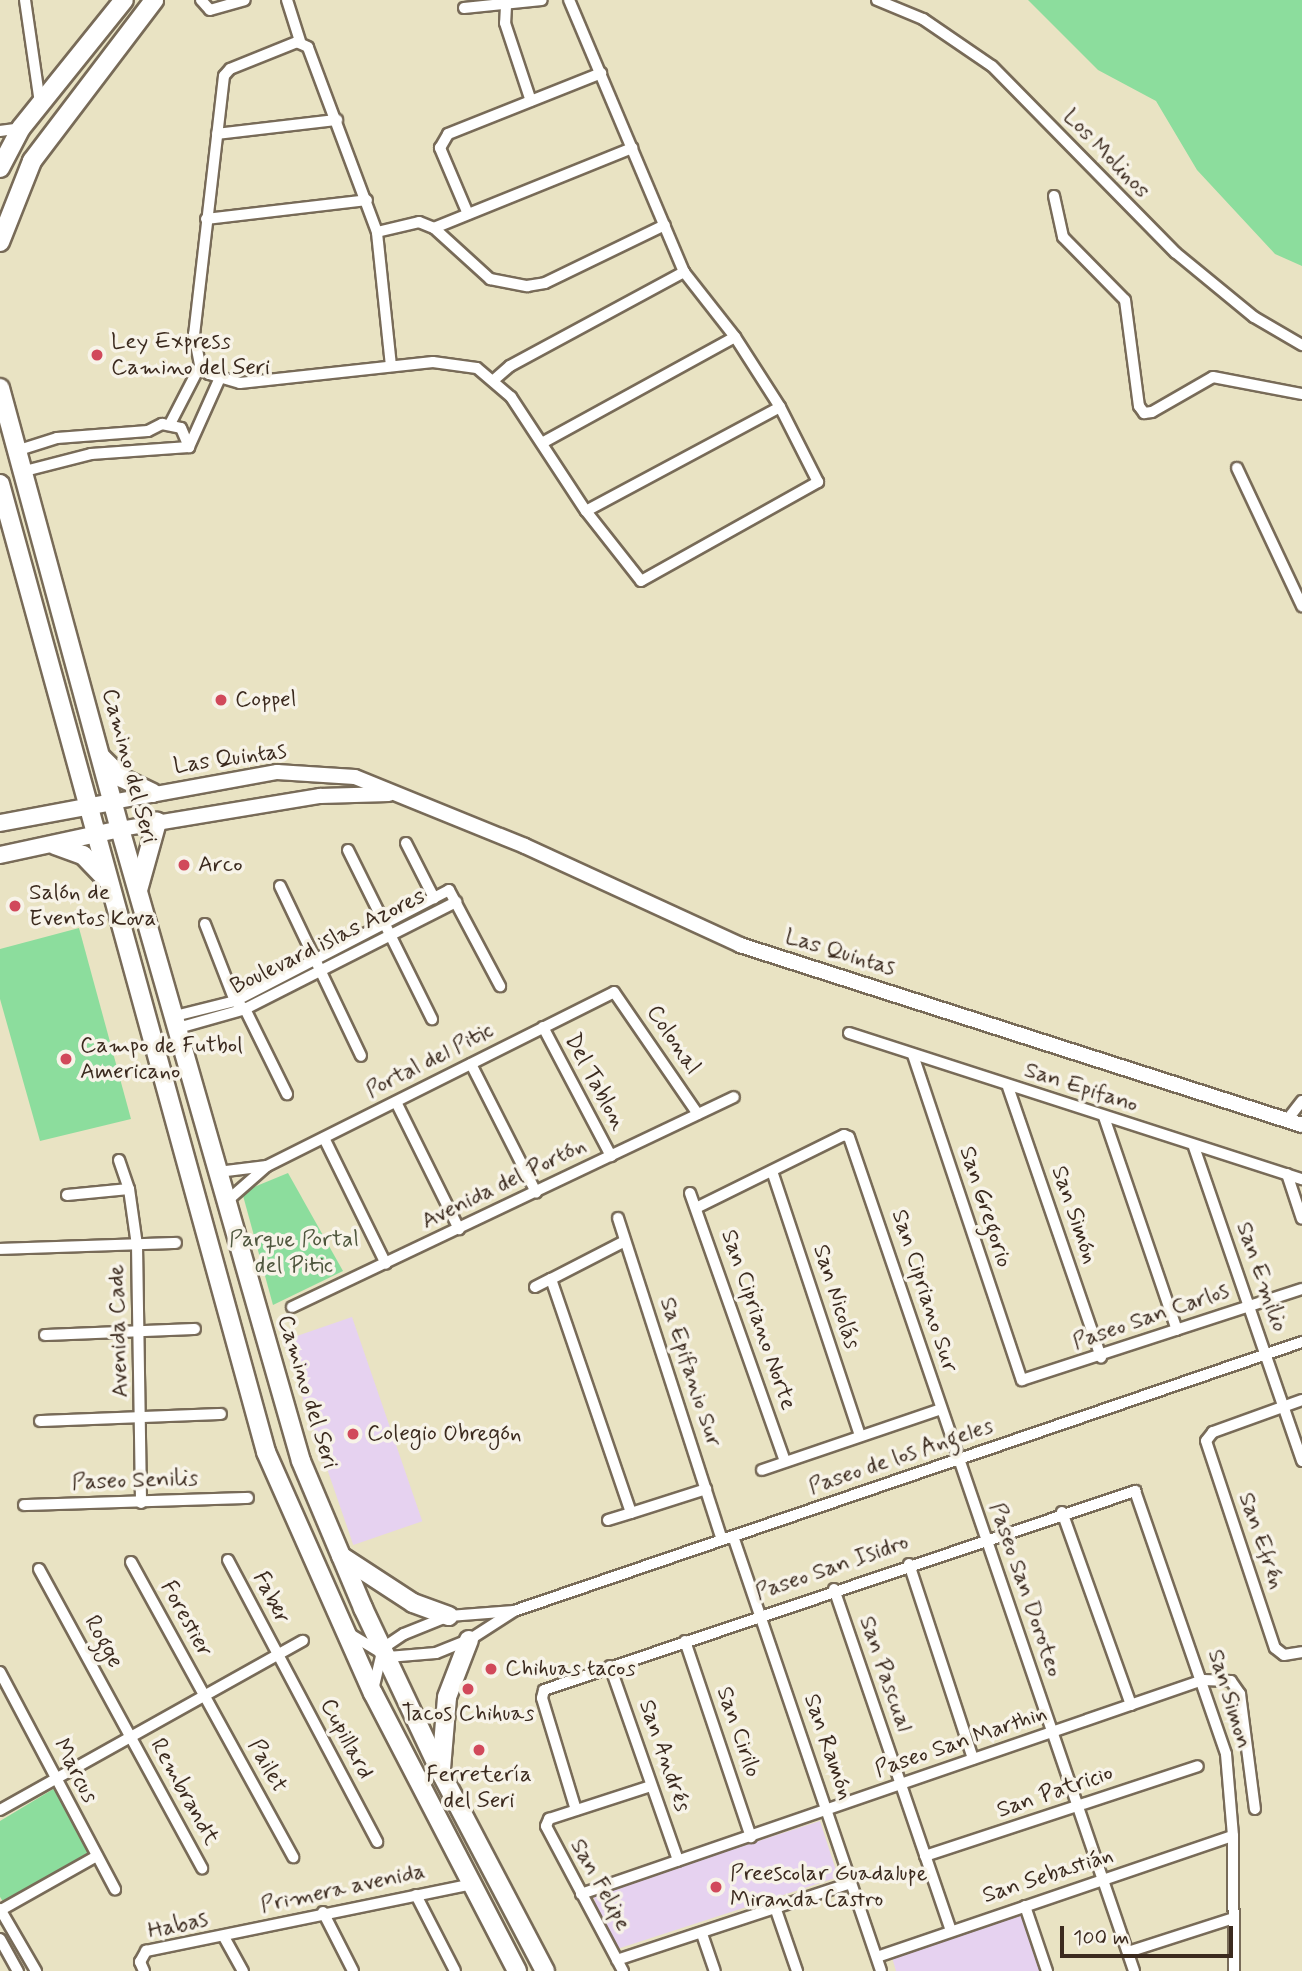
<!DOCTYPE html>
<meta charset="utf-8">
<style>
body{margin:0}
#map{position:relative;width:1302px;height:1971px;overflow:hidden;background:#e9e3c3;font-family:Mynerve,sans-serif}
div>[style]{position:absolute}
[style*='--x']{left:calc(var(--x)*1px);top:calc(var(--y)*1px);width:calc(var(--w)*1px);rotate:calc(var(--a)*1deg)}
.built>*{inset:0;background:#e6d2f0;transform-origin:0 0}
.green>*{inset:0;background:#8cdd9d}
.roads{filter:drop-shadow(2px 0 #786b58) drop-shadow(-2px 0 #786b58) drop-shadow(0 2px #786b58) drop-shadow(0 -2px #786b58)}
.minor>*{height:10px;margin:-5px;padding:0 5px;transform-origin:5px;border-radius:5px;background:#fff}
.tertiary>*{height:14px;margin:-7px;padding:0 7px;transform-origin:7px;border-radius:7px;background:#fff}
.secondary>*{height:16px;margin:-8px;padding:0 8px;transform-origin:8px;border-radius:8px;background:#fff}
.primary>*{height:18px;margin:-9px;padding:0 9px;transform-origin:9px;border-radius:9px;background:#fff}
.dots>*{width:19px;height:19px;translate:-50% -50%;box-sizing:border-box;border:4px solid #f7f3e8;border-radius:50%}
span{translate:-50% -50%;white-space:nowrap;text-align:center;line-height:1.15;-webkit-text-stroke:7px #f7f3e8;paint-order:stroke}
.street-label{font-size:23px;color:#3b2a1e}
.poi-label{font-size:23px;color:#3b2a1e}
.left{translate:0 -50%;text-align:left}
.park-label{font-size:23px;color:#4f573e}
.scale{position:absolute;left:1060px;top:1926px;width:173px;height:32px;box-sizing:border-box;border:4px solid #3b2a1e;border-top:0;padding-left:9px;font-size:21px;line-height:24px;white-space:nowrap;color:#3b2a1e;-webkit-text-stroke:5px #f7f3e8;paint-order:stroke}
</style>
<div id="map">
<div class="built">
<i style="left:352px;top:1317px;width:216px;height:73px;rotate:71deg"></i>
<i style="left:820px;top:1821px;width:59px;height:239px;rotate:72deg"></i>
<i style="clip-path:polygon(1023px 1915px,1040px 1971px,896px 1971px,891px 1954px)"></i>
</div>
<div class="green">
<i style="clip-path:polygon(1028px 0,1302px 0,1302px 266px,1275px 254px,1197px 170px,1156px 101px,1098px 70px)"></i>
<i style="clip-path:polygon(79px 928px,131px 1119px,40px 1141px,0 999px,0 949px)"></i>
<i style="clip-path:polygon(288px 1173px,343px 1271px,273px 1305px,242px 1192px)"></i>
<i style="clip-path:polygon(55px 1788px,89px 1852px,4px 1903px,0 1897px,0 1821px)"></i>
</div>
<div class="roads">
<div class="minor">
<i style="--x:25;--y:0;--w:104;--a:81.7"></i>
<i style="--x:201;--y:0;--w:13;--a:48"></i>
<i style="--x:210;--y:10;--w:36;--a:-16"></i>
<i style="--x:287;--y:0;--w:43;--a:72.4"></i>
<i style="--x:877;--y:0;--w:50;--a:22.4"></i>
<i style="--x:923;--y:19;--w:83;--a:34.3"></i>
<i style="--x:992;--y:66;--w:262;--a:45.5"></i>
<i style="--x:1176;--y:253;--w:101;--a:39.4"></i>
<i style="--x:1254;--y:317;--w:56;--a:30.3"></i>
<i style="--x:506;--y:6;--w:17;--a:93"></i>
<i style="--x:505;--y:23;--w:82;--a:71.6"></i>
<i style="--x:464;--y:8;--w:78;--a:-5.9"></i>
<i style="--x:0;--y:131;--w:21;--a:-8"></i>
<i style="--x:217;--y:134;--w:121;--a:-6.7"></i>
<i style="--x:1054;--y:196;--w:42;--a:77.6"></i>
<i style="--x:1063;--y:237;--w:88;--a:45.5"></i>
<i style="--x:1125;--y:300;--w:107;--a:82.5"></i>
<i style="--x:1139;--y:406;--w:9;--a:54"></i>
<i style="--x:1144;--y:413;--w:8;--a:-7"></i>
<i style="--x:1152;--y:412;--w:70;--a:-29.8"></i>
<i style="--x:1213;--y:377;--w:91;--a:10.8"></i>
<i style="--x:468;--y:214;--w:72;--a:-113"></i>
<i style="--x:440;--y:148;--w:16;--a:-60"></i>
<i style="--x:448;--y:134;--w:165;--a:-21.7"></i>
<i style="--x:206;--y:219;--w:162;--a:-6.7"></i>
<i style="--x:434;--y:228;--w:214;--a:-22"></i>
<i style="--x:377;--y:232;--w:43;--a:-13.4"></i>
<i style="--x:419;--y:222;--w:16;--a:22"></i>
<i style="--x:434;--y:228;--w:76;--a:42.3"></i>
<i style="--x:490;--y:279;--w:38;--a:11"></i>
<i style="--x:527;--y:286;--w:18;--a:-9"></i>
<i style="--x:545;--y:283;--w:133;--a:-25.8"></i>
<i style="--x:391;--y:366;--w:135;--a:-96"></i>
<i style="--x:377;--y:232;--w:197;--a:-110.5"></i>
<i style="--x:308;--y:47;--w:12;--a:-156"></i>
<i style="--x:297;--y:42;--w:72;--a:158.1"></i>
<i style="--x:230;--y:69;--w:9;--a:131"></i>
<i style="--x:224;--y:76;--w:260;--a:96.6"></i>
<i style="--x:194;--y:334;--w:33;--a:79"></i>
<i style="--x:200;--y:366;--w:12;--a:42"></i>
<i style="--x:209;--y:374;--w:32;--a:16"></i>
<i style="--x:240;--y:383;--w:194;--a:-6.2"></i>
<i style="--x:433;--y:362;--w:44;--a:7.8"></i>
<i style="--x:477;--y:368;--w:45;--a:40.5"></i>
<i style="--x:511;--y:397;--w:136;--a:56.7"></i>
<i style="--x:586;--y:511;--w:89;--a:51.8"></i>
<i style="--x:641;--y:581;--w:203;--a:-29.2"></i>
<i style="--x:818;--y:482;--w:84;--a:-116.9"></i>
<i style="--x:780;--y:407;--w:83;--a:-122.7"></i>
<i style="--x:735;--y:337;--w:83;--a:-128.1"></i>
<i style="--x:684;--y:272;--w:295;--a:-112.9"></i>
<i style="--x:495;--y:379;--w:20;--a:-41"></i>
<i style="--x:510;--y:366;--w:198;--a:-28.4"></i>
<i style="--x:170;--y:424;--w:65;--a:-62.7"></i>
<i style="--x:542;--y:443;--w:220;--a:-28.8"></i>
<i style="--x:189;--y:447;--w:73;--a:-65.9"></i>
<i style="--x:16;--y:451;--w:43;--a:-17.6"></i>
<i style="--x:57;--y:438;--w:91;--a:-4.4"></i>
<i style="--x:148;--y:431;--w:16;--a:-27"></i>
<i style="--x:162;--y:424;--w:19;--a:12"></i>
<i style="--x:181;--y:428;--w:21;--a:67"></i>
<i style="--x:1237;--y:468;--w:153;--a:64.8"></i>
<i style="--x:21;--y:472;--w:72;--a:-14.4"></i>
<i style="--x:91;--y:454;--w:98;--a:-4.1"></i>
<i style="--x:586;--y:511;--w:220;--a:-28.2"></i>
<i style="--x:406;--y:843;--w:62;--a:63"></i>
<i style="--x:348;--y:850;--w:189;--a:63.6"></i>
<i style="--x:280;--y:886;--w:188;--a:64.5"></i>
<i style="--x:205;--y:924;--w:83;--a:68.7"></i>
<i style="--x:235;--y:1001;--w:13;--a:39"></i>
<i style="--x:245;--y:1009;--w:95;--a:63.7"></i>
<i style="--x:175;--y:1016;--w:62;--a:-14"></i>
<i style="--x:235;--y:1001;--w:241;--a:-27.4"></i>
<i style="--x:449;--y:890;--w:109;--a:62"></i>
<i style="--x:543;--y:1027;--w:146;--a:62.2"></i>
<i style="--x:178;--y:1028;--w:70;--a:-15.8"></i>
<i style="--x:245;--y:1009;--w:237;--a:-26.9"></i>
<i style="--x:849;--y:1033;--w:476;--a:17.9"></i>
<i style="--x:913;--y:1055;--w:343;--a:71.5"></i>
<i style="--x:1022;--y:1380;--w:294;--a:-18"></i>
<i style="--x:471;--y:1064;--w:144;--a:63.1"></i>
<i style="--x:1008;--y:1087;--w:286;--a:71"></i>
<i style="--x:396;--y:1102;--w:142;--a:63.6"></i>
<i style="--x:1104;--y:1117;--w:225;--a:71.1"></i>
<i style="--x:1287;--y:1120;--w:24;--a:-52"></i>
<i style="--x:324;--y:1138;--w:140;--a:63.8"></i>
<i style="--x:1194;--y:1147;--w:332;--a:71"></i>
<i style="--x:119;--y:1160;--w:31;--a:71"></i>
<i style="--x:129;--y:1189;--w:57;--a:81.9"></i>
<i style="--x:137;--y:1245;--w:258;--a:89.1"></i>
<i style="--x:772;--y:1171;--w:279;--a:71.6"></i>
<i style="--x:218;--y:1172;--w:49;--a:-7"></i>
<i style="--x:1287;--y:1174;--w:47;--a:71.6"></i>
<i style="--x:690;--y:1193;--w:284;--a:70.5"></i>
<i style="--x:67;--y:1195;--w:62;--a:-5.5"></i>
<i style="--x:227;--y:1201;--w:53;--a:-41.2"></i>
<i style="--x:267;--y:1166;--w:388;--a:-26.6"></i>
<i style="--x:614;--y:992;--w:148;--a:55.5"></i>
<i style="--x:696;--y:1208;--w:165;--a:-26.3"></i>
<i style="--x:844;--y:1135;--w:5;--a:22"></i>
<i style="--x:849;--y:1137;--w:881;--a:71.13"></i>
<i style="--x:618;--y:1218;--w:338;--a:72.1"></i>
<i style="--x:625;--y:1241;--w:83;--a:152.8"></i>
<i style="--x:551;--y:1279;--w:247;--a:71.1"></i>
<i style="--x:631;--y:1513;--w:79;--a:-17.7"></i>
<i style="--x:0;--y:1249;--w:176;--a:-2"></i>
<i style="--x:535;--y:1287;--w:18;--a:-27"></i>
<i style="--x:292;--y:1307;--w:489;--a:-25.4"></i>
<i style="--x:45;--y:1335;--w:150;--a:-2.3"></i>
<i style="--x:1302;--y:1400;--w:95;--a:160.2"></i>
<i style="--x:1213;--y:1432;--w:11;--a:128"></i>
<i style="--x:1206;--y:1441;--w:218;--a:71.6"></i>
<i style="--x:1275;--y:1648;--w:11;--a:38"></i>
<i style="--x:1284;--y:1655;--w:18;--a:-9"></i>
<i style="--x:40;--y:1421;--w:181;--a:-2.2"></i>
<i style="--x:762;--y:1470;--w:189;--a:-18.8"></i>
<i style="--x:24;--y:1505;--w:224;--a:-1.8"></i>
<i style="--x:1062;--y:1512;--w:205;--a:70.3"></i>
<i style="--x:608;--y:1520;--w:24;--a:-17"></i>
<i style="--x:733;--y:1536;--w:459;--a:71.2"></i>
<i style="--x:228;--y:1560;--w:319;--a:62.1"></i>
<i style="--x:131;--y:1562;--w:337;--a:61.2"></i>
<i style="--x:909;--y:1564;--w:205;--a:71.8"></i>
<i style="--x:39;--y:1569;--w:341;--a:61.4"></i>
<i style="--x:834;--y:1589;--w:361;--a:71.1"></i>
<i style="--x:350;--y:1634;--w:44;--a:31.2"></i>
<i style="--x:388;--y:1657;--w:48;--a:-4.8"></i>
<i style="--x:436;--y:1653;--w:35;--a:-22"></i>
<i style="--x:469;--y:1640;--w:54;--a:-32.8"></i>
<i style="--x:514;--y:1611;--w:833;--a:-18.85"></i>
<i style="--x:685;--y:1641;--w:207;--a:71.4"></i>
<i style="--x:610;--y:1666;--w:206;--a:70.7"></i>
<i style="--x:0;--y:1672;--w:246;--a:62.1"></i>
<i style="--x:373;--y:1690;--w:43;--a:-76.6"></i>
<i style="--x:383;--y:1648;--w:25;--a:-34"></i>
<i style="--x:404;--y:1634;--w:48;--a:-21.8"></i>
<i style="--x:449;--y:1616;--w:65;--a:-4.4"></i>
<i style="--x:0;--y:1810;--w:347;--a:-29.2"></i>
<i style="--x:576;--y:1810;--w:117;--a:-106.9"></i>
<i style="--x:542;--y:1698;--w:8;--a:-76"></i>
<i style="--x:544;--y:1690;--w:624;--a:-18.61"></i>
<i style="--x:1135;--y:1491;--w:278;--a:70.9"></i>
<i style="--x:1226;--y:1754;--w:82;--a:85.1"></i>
<i style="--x:1233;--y:1836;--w:135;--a:89.6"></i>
<i style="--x:925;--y:1856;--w:287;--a:-18.2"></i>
<i style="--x:581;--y:1894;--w:658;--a:-18.99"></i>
<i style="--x:1203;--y:1680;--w:28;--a:2"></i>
<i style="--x:1231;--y:1681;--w:16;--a:55"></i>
<i style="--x:1240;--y:1694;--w:116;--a:82.6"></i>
<i style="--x:416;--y:1895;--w:85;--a:62.8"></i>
<i style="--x:1025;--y:1906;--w:69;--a:71.3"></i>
<i style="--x:0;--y:1909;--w:72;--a:59.9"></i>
<i style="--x:1;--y:1910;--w:110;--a:-29.4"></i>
<i style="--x:776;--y:1910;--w:65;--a:71"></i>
<i style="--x:323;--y:1912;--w:66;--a:63"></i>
<i style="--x:702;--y:1934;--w:39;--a:71"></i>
<i style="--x:224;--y:1937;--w:39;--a:61"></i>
<i style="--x:0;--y:1939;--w:37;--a:61"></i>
<i style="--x:1128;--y:1952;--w:111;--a:-17.8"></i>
<i style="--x:877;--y:1957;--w:376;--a:-18.8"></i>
<i style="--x:617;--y:1960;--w:246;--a:-18.2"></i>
<i style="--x:144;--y:1971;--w:10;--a:-114"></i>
<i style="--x:140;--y:1962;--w:13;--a:-61"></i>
<i style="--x:146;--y:1951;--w:333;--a:-11.6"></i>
<i style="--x:623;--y:1971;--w:164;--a:-118"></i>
<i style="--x:546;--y:1826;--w:8;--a:-67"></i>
<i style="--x:549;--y:1819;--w:107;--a:-17.9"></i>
</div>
<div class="tertiary">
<i style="--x:112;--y:802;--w:168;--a:-10.3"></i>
<i style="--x:277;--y:772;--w:78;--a:3.7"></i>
<i style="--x:355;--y:777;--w:183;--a:22.1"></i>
<i style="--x:525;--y:846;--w:237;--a:24.7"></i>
<i style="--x:740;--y:945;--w:590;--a:17.76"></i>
<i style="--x:120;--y:829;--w:203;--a:-9.4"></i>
<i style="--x:320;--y:796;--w:69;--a:-1.7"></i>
</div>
<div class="secondary">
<i style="--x:0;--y:823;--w:114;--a:-10.6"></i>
<i style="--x:0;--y:855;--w:123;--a:-12.2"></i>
</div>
<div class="primary">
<i style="--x:0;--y:168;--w:45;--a:-62.3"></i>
<i style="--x:21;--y:128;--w:164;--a:-51.2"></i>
<i style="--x:0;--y:242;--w:87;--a:-68.4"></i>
<i style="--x:32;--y:161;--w:202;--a:-52.8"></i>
<i style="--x:0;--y:388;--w:457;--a:74.8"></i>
<i style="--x:120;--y:829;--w:657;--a:74.02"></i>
<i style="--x:301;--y:1461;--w:160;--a:67.1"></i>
<i style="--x:363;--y:1608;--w:183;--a:64.7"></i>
<i style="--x:441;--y:1773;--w:224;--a:62.3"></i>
<i style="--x:0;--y:484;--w:1004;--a:74.63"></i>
<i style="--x:266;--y:1452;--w:264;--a:66.1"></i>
<i style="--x:373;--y:1693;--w:313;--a:62.6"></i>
<i style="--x:102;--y:758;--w:28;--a:45"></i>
<i style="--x:122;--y:778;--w:34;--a:26"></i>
<i style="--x:55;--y:845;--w:30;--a:20"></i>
<i style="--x:83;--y:855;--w:36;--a:46"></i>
<i style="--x:138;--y:890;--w:71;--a:-74.4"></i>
<i style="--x:341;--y:1556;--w:86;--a:33.1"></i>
<i style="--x:413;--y:1603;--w:38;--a:20"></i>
<i style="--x:441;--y:1769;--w:72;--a:-85.2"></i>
<i style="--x:447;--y:1697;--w:61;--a:-68.9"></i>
</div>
</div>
<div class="dots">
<i style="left:97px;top:355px;background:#d1495b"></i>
<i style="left:221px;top:700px;background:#d1495b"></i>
<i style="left:184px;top:865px;background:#d1495b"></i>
<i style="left:15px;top:906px;background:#d1495b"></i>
<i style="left:66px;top:1059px;background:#d1495b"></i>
<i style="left:353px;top:1434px;background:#d1495b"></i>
<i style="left:491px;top:1669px;background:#d1495b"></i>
<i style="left:468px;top:1689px;background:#d1495b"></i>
<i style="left:479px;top:1750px;background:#d1495b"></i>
<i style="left:716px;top:1887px;background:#d1495b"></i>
</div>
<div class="street-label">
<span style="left:1106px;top:154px;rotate:46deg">Los Molinos</span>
<span style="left:230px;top:759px;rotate:-8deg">Las Quintas</span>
<span style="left:129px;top:766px;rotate:75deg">Camino del Seri</span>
<span style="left:328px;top:942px;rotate:-26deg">Boulevard islas Azores</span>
<span style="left:840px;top:953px;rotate:17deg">Las Quintas</span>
<span style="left:673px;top:1040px;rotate:56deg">Colonal</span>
<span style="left:430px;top:1061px;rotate:-27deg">Portal del Pitic</span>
<span style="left:595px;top:1082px;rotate:62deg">Del Tablon</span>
<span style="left:1081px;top:1088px;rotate:18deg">San Epifano</span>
<span style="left:504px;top:1184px;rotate:-26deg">Avenida del Portón</span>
<span style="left:985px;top:1207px;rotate:72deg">San Gregorio</span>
<span style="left:1074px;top:1215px;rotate:71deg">San Simón</span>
<span style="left:1261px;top:1277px;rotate:71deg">San Emilio</span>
<span style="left:924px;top:1291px;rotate:72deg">San Cipriano Sur</span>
<span style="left:836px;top:1297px;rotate:72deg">San Nicolás</span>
<span style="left:1151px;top:1317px;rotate:-19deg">Paseo San Carlos</span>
<span style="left:758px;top:1320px;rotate:71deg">San Cipriano Norte</span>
<span style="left:119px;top:1331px;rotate:-92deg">Avenida Cade</span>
<span style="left:690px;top:1372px;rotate:72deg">Sa Epifanio Sur</span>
<span style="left:307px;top:1392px;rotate:73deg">Camino del Seri</span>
<span style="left:901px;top:1457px;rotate:-19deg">Paseo de los Angeles</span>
<span style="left:135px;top:1481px;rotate:-2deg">Paseo Senilis</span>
<span style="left:1261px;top:1541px;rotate:71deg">San Efrén</span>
<span style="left:832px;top:1568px;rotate:-19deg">Paseo San Isidro</span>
<span style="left:1025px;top:1590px;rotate:71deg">Paseo San Doroteo</span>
<span style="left:271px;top:1598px;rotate:63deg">Faber</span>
<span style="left:186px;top:1619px;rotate:61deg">Forestier</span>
<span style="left:103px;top:1642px;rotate:61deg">Rogge</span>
<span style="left:885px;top:1674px;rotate:71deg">San Pascual</span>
<span style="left:1229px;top:1699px;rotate:73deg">San Simon</span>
<span style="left:738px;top:1732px;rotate:71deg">San Cirilo</span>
<span style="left:346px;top:1739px;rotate:62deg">Cupillard</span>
<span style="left:961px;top:1742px;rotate:-19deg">Paseo San Marthin</span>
<span style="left:828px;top:1747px;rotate:71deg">San Ramón</span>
<span style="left:664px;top:1756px;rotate:71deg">San Andrés</span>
<span style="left:267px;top:1766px;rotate:61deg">Pailet</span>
<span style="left:75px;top:1771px;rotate:62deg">Marcus</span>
<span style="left:184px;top:1792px;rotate:61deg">Rembrandt</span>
<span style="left:1055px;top:1792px;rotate:-19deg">San Patricio</span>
<span style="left:1048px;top:1876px;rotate:-18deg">San Sebastián</span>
<span style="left:600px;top:1885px;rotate:61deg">San Felipe</span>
<span style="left:343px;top:1889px;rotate:-12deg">Primera avenida</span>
<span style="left:178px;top:1926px;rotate:-13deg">Habas</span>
</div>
<div class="poi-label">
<span class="left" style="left:111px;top:355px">Ley Express<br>Camino del Seri</span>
<span class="left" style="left:235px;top:700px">Coppel</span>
<span class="left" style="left:198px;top:865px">Arco</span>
<span class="left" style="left:29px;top:906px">Salón de<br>Eventos Kova</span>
<span class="left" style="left:80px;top:1059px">Campo de Futbol<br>Americano</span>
<span class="left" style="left:367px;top:1434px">Colegio Obregón</span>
<span class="left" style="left:505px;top:1669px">Chihuas tacos</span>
<span style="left:468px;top:1714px">Tacos Chihuas</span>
<span style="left:479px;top:1788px">Ferretería<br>del Seri</span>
<span class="left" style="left:730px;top:1887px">Preescolar Guadalupe<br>Miranda Castro</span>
</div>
<div class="park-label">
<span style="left:294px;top:1253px">Parque Portal<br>del Pitic</span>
</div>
<div class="scale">100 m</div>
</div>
